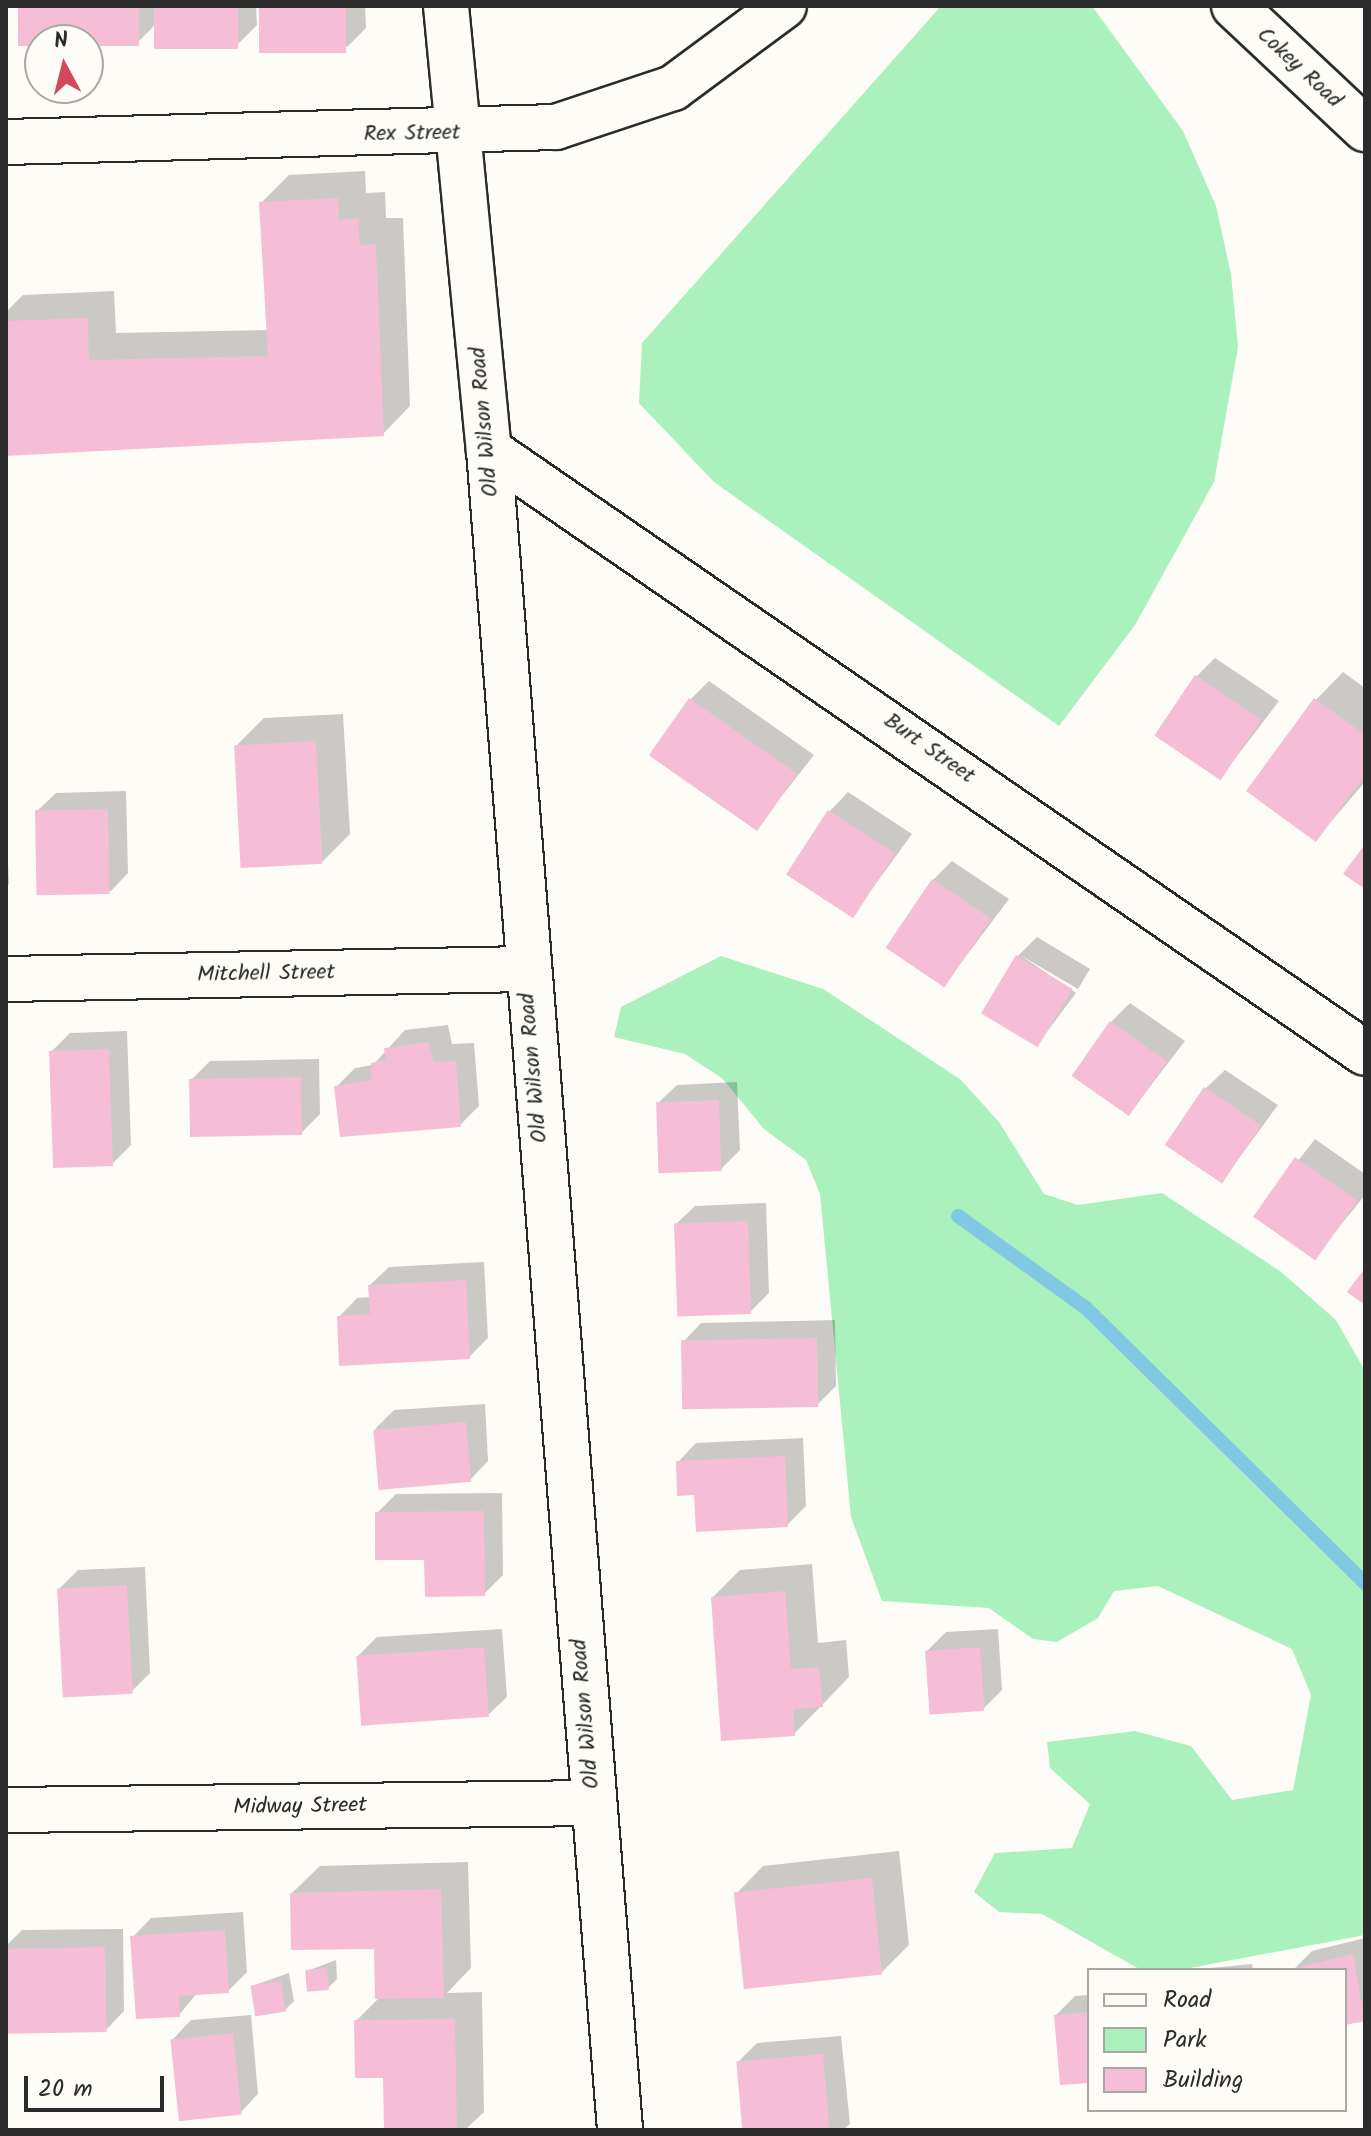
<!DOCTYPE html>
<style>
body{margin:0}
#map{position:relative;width:1371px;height:2136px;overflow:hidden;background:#fdfcf7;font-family:Kalam,sans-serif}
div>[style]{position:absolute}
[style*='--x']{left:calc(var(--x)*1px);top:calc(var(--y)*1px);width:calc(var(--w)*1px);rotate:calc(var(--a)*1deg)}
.green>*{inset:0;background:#aaf1bd}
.shadow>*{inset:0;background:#0003}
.stream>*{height:14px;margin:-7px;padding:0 7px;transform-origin:7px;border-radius:7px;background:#81c9e2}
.building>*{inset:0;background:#f5bed6;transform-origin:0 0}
.roads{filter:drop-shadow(2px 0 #2b2b2b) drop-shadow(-2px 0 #2b2b2b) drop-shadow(0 2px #2b2b2b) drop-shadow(0 -2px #2b2b2b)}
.minor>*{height:44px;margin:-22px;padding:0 22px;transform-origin:22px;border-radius:22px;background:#fdfcf7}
span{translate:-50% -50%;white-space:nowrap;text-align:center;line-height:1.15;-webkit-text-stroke:6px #fdfcf7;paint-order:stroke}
.street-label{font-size:22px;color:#2b2b2b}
.frame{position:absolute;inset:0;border:8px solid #2b2b2b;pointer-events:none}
.legend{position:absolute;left:1087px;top:1968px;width:260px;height:144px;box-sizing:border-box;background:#fdfcf7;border:2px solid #a9a8a5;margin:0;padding:10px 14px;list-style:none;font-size:24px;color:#2b2b2b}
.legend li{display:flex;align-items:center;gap:16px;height:40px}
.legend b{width:40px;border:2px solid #a9a8a5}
.north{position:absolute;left:24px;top:24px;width:80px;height:80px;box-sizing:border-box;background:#fdfcf7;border:2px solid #a9a8a5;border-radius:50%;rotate:353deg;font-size:22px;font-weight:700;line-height:32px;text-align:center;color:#2b2b2b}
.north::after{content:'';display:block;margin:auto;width:28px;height:36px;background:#d1495b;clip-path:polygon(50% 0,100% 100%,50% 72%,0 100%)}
.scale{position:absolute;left:24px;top:2076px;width:140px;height:36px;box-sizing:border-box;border:4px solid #2b2b2b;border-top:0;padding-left:10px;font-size:24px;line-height:28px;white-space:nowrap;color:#2b2b2b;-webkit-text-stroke:6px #fdfcf7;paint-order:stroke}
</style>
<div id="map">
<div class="green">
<i style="clip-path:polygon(941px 6px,1092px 6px,1183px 131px,1216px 206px,1231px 274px,1238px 347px,1214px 482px,1135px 625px,1059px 726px,714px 482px,639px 403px,642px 343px)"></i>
<i style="clip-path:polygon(721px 956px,823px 989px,960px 1079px,999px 1122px,1044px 1194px,1078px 1205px,1162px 1193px,1280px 1271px,1336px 1320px,1365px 1371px,1365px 1935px,1179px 1970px,1141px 1970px,1042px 1914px,999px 1912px,974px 1892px,995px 1853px,1072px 1848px,1090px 1804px,1050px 1768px,1047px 1742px,1135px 1731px,1191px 1746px,1232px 1800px,1293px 1790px,1311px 1695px,1292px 1649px,1158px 1586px,1114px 1591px,1098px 1618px,1057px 1642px,1033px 1639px,989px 1608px,882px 1601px,851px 1517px,820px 1194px,806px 1160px,764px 1129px,722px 1078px,685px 1054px,614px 1037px,621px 1007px)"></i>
</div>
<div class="shadow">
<i style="clip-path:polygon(20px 6px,256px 6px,257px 25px,238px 44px,157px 23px,140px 40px)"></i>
<i style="clip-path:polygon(261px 6px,365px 6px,366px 28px,347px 47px)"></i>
<i style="clip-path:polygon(365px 171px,366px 193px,385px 192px,386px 218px,403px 218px,410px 406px,383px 434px,6px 454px,6px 312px,23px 295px,114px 291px,116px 333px,268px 330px,261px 203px,289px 175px)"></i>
<i style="clip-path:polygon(1215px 658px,1279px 701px,1221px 777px,1196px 677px)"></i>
<i style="clip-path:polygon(1343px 672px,1365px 688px,1365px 782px,1316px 839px,1316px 700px)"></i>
<i style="clip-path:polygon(709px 681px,814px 755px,756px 829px,691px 699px)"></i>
<i style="clip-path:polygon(343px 714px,350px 834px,322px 862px,236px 746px,264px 718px)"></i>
<i style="clip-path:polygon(126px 791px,128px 873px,110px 892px,37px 811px,56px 793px)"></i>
<i style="clip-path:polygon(848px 792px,912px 834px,853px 915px,830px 811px)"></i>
<i style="clip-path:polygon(6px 821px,9px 884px,6px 887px)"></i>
<i style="clip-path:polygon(952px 861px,1009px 899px,945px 984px,933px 880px)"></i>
<i style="clip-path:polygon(1037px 937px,1090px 969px,1078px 989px,1020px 955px,1076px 993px,1037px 1045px,983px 1013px,1018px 956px)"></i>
<i style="clip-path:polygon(1130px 1003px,1185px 1041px,1129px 1114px,1111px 1022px)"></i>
<i style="clip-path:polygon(448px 1025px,452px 1044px,474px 1043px,479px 1106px,460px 1125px,336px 1087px,355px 1068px,373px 1065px,405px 1030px)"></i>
<i style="clip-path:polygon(127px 1031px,131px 1145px,112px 1164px,51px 1052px,70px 1033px)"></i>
<i style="clip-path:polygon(319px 1059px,320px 1114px,301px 1133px,191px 1080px,210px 1061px)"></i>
<i style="clip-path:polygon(1225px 1070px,1278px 1105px,1222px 1181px,1206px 1088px)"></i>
<i style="clip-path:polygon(737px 1082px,740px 1150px,721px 1169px,658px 1103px,677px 1085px)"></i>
<i style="clip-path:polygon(1315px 1139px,1365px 1174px,1365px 1195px,1314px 1258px,1255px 1216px)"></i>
<i style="clip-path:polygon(766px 1203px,769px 1293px,750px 1312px,676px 1224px,695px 1206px)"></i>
<i style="clip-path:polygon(484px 1262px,488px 1338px,469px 1357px,339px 1317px,357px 1298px,371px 1297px,370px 1285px,389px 1267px)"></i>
<i style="clip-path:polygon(835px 1320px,836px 1386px,817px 1405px,683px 1342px,701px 1323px)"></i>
<i style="clip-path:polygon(485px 1404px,488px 1461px,470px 1480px,375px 1429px,394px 1410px)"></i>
<i style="clip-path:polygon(803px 1438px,806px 1506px,787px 1525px,696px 1493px,678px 1462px,696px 1443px)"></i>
<i style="clip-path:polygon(502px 1493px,503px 1575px,484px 1594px,426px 1558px,377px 1513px,396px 1494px)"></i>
<i style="clip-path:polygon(812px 1564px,818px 1643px,846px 1640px,849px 1677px,794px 1734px,713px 1597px,740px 1570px)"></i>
<i style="clip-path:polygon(145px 1567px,150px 1673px,131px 1692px,59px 1589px,78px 1570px)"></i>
<i style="clip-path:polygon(502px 1629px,507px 1697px,488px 1715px,358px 1656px,377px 1637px)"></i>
<i style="clip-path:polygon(998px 1629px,1002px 1690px,983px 1709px,927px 1651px,946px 1632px)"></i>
<i style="clip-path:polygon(899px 1851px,909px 1945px,881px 1973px,736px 1894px,763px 1866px)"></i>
<i style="clip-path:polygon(468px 1862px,471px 1968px,447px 1993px,482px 1992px,484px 2112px,465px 2130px,386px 2130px,385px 2076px,356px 2021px,380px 1997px,376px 1947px,292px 1893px,320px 1866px)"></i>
<i style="clip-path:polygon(243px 1912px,247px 1972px,228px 1991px,198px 1992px,179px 2015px,133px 1937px,151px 1918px)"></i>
<i style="clip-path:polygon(123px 1929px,124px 2011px,106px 2030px,6px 2032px,6px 1946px,22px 1930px)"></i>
<i style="clip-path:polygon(1365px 1938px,1365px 2019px,1345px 2023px,1345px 1970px,1293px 1970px,1312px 1951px)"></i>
<i style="clip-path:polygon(336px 1960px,337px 1979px,328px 1988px,307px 1971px)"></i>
<i style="clip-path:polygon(1252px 1964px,1253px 1970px,1189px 1970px)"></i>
<i style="clip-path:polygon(289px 1973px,294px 2001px,285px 2010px,252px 1986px)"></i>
<i style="clip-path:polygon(1089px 1995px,1089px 2081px,1056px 2015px,1075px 1996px)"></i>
<i style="clip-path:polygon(251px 2015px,258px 2094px,240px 2113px,173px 2039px,191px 2020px)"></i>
<i style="clip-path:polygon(841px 2036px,850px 2124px,843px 2130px,744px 2130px,738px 2062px,757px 2043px)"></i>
</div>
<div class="stream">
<i style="--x:958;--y:1216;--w:158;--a:35.7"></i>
<i style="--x:1086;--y:1308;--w:392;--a:44.6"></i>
</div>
<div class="building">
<i style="left:18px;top:6px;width:121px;height:40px"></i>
<i style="left:154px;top:6px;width:84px;height:43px"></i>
<i style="left:259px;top:6px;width:87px;height:47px"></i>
<i style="clip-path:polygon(338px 198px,339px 220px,358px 218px,360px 245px,376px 244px,384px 436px,6px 456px,6px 321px,88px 318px,89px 360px,268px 356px,259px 202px)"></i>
<i style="left:1195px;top:675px;width:80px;height:73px;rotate:34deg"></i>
<i style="left:689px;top:698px;width:132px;height:70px;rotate:35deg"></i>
<i style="clip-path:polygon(1314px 698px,1365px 735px,1365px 775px,1316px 842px,1246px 791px)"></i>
<i style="left:316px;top:741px;width:123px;height:82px;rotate:87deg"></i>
<i style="left:108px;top:809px;width:85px;height:73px;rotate:89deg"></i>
<i style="left:828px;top:810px;width:80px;height:77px;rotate:33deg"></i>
<i style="clip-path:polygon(1365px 844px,1365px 889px,1343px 874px)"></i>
<i style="left:932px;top:879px;width:71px;height:83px;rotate:34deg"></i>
<i style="left:1016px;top:955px;width:66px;height:68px;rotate:31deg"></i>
<i style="left:1110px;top:1021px;width:70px;height:67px;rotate:35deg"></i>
<i style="clip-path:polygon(429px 1042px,434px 1062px,456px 1061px,461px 1127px,340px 1137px,334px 1086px,371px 1080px,371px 1063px,386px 1061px,384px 1048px)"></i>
<i style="left:109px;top:1049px;width:117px;height:60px;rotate:88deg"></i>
<i style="left:301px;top:1077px;width:58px;height:112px;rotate:89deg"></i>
<i style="left:1204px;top:1087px;width:69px;height:70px;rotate:34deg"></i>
<i style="left:719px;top:1100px;width:71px;height:63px;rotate:88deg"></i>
<i style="left:1295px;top:1157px;width:76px;height:73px;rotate:35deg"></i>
<i style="left:748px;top:1221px;width:93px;height:74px;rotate:88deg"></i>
<i style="clip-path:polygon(1365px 1268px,1365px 1305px,1347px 1292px)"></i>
<i style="clip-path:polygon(466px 1280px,470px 1359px,339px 1366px,337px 1316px,370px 1314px,368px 1285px)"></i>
<i style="left:817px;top:1338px;width:69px;height:136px;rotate:89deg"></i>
<i style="left:466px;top:1422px;width:60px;height:93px;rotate:85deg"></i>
<i style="clip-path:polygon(785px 1456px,788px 1527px,696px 1532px,694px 1495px,677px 1496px,676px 1461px)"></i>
<i style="clip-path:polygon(484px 1511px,485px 1596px,425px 1597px,424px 1560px,375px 1560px,375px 1512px)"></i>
<i style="left:127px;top:1585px;width:109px;height:70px;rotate:87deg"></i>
<i style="clip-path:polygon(785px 1591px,791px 1669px,819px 1667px,823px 1707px,793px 1709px,795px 1736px,721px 1741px,711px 1597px)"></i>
<i style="left:484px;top:1647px;width:70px;height:128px;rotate:86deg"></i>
<i style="left:980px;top:1647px;width:64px;height:55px;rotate:86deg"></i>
<i style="left:872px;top:1878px;width:97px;height:139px;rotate:84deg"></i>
<i style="clip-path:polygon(441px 1889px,444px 1998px,375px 1999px,374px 1949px,291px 1950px,290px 1893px)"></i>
<i style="clip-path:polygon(225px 1930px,229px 1993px,179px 1996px,180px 2017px,136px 2019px,130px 1936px)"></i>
<i style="left:105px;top:1947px;width:85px;height:99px;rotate:89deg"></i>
<i style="clip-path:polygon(1353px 1954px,1365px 2021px,1345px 2025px,1345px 1970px,1292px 1969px)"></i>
<i style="left:327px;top:1968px;width:22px;height:22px;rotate:85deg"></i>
<i style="left:281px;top:1981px;width:31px;height:31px;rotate:81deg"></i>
<i style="clip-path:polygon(1089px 2012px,1089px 2083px,1060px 2085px,1054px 2015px)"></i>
<i style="clip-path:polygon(455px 2019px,457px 2130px,384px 2130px,383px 2078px,355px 2078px,354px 2020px)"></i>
<i style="left:233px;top:2033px;width:82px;height:63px;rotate:84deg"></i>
<i style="left:823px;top:2054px;width:76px;height:87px;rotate:85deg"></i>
</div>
<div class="roads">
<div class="minor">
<i style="--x:446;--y:6;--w:446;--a:84.5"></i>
<i style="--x:489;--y:450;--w:1685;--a:85.54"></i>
<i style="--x:1234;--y:6;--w:180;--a:43.2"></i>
<i style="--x:6;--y:142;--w:550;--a:-1.56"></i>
<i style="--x:556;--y:127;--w:123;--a:-18.4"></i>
<i style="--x:673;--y:88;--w:138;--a:-36.5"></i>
<i style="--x:489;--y:450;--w:1063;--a:34.54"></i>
<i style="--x:6;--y:979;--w:520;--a:-1.1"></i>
<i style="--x:6;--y:1810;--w:587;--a:-0.68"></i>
</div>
</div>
<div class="street-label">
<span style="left:1299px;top:68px;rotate:43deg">Cokey Road</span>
<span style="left:412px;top:134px;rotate:-1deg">Rex Street</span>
<span style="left:485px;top:422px;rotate:-95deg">Old Wilson Road</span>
<span style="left:929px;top:749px;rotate:35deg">Burt Street</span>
<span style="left:266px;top:974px;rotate:-1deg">Mitchell Street</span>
<span style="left:534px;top:1068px;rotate:-95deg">Old Wilson Road</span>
<span style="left:586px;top:1714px;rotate:-95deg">Old Wilson Road</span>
<span style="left:300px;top:1807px;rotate:-1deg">Midway Street</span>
</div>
<div class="frame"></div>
<ul class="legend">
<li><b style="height:10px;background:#fdfcf7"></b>Road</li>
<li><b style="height:22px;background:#aaf1bd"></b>Park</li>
<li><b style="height:22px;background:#f5bed6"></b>Building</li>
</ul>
<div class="north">N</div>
<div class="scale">20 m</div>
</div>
